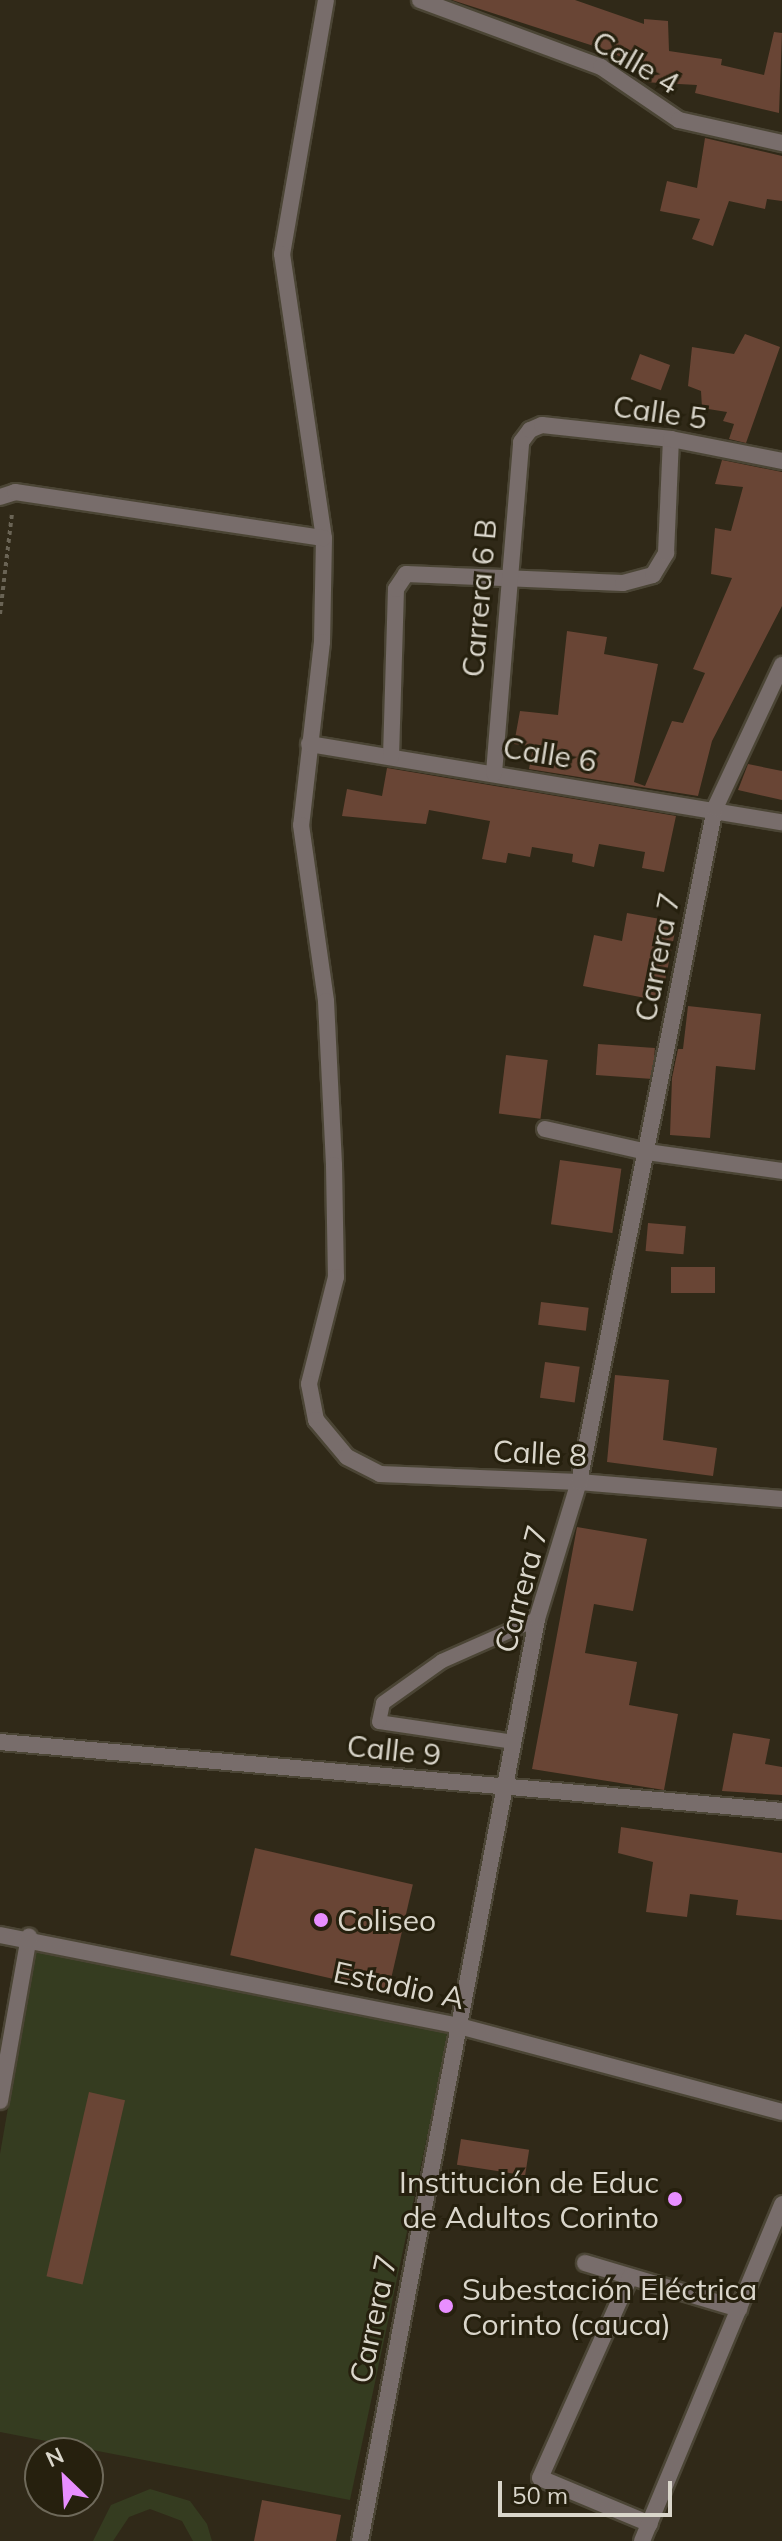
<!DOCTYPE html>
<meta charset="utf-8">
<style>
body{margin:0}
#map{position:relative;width:782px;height:2541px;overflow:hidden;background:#302918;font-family:Mulish,sans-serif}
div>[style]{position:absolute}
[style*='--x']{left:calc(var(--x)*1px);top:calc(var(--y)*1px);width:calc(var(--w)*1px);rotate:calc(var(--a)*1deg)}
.green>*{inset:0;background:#353c20}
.building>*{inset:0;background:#694535;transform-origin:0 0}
.path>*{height:4px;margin-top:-2px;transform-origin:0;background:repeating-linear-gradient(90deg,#6a6455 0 4px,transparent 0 8px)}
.roads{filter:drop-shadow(2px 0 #4b4535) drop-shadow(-2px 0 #4b4535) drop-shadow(0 2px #4b4535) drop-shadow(0 -2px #4b4535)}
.service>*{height:14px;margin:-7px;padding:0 7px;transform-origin:7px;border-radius:7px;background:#786d6b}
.minor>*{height:16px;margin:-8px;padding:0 8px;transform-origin:8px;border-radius:8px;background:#786d6b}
.tertiary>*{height:16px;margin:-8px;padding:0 8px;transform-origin:8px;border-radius:8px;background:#786d6b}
.dots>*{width:22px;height:22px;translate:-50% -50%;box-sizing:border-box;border:4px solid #26200e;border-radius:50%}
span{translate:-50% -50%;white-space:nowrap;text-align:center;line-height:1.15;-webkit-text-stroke:6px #26200e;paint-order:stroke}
.street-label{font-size:30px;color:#dad6cb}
.poi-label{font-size:30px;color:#dad6cb}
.left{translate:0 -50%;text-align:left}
.right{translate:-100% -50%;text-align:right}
.north{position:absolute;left:24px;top:2437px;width:80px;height:80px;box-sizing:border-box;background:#26200e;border:2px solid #6e695a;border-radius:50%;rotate:335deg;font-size:22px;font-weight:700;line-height:32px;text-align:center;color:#dad6cb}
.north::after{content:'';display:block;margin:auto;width:28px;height:36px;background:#e88eff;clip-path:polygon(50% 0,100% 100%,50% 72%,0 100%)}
.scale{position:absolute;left:498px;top:2481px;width:174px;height:36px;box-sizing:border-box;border:4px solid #dad6cb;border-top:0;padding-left:10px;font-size:24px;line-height:28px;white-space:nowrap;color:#dad6cb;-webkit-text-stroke:6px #26200e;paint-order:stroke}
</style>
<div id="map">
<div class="green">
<i style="clip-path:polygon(36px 1947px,449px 2034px,350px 2500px,0 2432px,0 2154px)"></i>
<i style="clip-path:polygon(150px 2489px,190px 2501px,207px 2524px,212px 2541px,193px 2541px,182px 2521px,150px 2509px,129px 2517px,113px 2541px,93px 2541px,111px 2505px)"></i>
</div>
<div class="building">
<i style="clip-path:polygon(452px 0,575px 0,644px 24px,644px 19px,668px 21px,669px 51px,722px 59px,721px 65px,764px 75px,774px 32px,782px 33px,779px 113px,695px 93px,697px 85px,643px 82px,643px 67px,606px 50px)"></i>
<i style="clip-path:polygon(705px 138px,782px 156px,782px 201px,767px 199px,765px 209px,729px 201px,713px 246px,692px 239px,700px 219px,660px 211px,667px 181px,697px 188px)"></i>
<i style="clip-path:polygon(745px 334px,780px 347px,746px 443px,729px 439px,734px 424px,723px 421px,727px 412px,702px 408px,701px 391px,688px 386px,692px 347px,734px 354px)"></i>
<i style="left:640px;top:354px;width:32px;height:27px;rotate:20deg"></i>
<i style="clip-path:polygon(722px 460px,782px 472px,782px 606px,712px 741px,698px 796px,529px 769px,533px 747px,514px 744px,520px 711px,558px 715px,567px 631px,607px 637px,604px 654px,658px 664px,634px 782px,645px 786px,672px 721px,683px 723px,705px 673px,693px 669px,732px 578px,711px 574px,715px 528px,731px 531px,743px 487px,715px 484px)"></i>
<i style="clip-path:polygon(748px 764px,782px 771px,782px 800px,738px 790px)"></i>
<i style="clip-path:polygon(387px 768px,676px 816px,664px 872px,642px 868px,645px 852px,599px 844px,594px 867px,572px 862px,573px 854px,532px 847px,530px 857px,508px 853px,506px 863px,482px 859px,490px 821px,429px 810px,426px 824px,342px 816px,347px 789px,382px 796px)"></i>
<i style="clip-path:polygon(627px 913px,677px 922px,661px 1001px,583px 986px,594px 935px,622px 941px)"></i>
<i style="clip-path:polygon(688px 1006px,761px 1014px,755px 1070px,716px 1066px,710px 1138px,670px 1135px,672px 1078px,678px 1049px,683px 1049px)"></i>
<i style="left:598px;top:1044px;width:57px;height:31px;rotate:4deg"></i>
<i style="left:506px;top:1055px;width:42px;height:59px;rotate:7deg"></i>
<i style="left:560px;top:1160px;width:62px;height:65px;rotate:8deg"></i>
<i style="left:648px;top:1223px;width:38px;height:28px;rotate:5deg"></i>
<i style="left:671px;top:1267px;width:44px;height:26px"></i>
<i style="left:541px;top:1302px;width:48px;height:23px;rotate:7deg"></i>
<i style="left:545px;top:1362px;width:35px;height:36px;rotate:8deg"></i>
<i style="clip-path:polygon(615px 1375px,669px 1380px,663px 1440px,717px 1448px,713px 1476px,607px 1462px)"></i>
<i style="clip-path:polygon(577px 1527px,647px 1539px,633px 1611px,594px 1604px,585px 1653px,637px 1662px,629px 1705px,678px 1714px,664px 1790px,532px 1769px)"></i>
<i style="clip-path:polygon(733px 1733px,770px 1739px,765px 1764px,782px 1767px,782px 1795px,722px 1791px)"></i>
<i style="clip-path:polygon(621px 1827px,782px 1853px,782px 1920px,736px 1915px,738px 1900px,690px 1894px,687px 1917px,646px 1912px,653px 1862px,618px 1853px)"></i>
<i style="left:255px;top:1848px;width:162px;height:110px;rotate:13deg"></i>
<i style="left:89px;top:2092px;width:37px;height:189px;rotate:13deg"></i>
<i style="left:461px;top:2139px;width:69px;height:26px;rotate:9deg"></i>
<i style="clip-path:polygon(262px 2500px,341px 2515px,336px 2541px,254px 2541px)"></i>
</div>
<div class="path">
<i style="--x:0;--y:614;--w:101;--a:-83.2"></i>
</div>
<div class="roads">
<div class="service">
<i style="--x:514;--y:1742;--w:136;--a:-171.6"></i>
<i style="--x:379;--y:1722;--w:19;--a:-78"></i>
<i style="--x:383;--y:1703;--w:72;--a:-35.4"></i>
<i style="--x:442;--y:1661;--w:104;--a:-23.9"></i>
</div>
<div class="minor">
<i style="--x:326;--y:0;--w:258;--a:99.8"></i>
<i style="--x:282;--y:254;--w:287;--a:81.6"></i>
<i style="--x:324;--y:538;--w:104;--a:91.1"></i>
<i style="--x:322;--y:642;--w:184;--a:96.5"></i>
<i style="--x:301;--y:825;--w:178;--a:81.9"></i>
<i style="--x:326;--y:1001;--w:164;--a:87.2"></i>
<i style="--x:334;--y:1165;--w:112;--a:89"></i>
<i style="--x:336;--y:1277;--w:110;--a:104.2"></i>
<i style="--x:309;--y:1384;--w:37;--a:79"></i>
<i style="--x:316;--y:1420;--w:48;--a:50"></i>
<i style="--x:347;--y:1457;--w:37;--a:27"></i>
<i style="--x:380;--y:1474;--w:199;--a:2.3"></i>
<i style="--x:579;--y:1482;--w:204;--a:4.8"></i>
<i style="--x:420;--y:0;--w:193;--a:20.3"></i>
<i style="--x:601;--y:67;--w:94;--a:34.2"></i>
<i style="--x:679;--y:120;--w:106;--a:12.6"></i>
<i style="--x:0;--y:497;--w:16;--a:-18"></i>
<i style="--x:15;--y:492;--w:312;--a:8.5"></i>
<i style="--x:309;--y:744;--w:479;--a:9.4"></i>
<i style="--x:391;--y:757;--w:168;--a:-88.3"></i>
<i style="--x:396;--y:589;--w:18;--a:-56"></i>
<i style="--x:406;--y:574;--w:217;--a:2.4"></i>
<i style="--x:623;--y:583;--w:31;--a:-15"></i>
<i style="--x:653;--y:575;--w:26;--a:-59"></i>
<i style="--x:666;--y:553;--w:114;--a:-87.5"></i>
<i style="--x:494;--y:773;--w:332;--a:-85.3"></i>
<i style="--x:521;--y:442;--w:15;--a:-53"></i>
<i style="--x:530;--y:430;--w:13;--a:-23"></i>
<i style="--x:542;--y:425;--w:130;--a:6.2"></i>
<i style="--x:671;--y:439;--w:113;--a:11.2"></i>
<i style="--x:545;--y:1129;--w:105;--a:12.7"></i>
<i style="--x:647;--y:1152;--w:136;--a:8"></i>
<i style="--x:0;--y:1935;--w:472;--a:11.2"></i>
<i style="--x:463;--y:2027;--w:330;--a:14.9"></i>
<i style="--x:0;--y:2101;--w:167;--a:-80"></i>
<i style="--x:585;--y:2263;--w:161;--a:16.6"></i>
<i style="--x:630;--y:2277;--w:220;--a:114.1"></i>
<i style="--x:540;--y:2478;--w:119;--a:22.7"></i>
<i style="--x:360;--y:2541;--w:939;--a:-79.13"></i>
<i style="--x:537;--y:1619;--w:143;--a:-73"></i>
<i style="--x:579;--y:1482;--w:688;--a:-78.59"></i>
<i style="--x:715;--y:808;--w:158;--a:-64.9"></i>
<i style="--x:642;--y:2541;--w:365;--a:-67.4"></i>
</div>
<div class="tertiary">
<i style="--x:0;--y:1742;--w:785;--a:5.04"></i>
</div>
</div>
<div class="dots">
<i style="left:321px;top:1920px;background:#e88eff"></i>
<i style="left:675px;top:2199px;background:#e88eff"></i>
<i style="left:446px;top:2306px;background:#e88eff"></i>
</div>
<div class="street-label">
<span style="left:636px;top:62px;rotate:30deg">Calle 4</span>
<span style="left:660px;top:412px;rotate:8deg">Calle 5</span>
<span style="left:479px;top:598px;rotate:-85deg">Carrera 6 B</span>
<span style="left:550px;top:754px;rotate:9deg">Calle 6</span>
<span style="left:657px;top:957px;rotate:-79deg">Carrera 7</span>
<span style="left:540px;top:1453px;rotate:3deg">Calle 8</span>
<span style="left:521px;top:1589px;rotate:-75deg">Carrera 7</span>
<span style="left:394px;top:1750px;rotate:6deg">Calle 9</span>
<span style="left:399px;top:1985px;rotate:12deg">Estadio A</span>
<span style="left:373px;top:2319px;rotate:-78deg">Carrera 7</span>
</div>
<div class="poi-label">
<span class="left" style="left:337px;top:1920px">Coliseo</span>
<span class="right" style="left:659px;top:2199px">Institución de Educ<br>de Adultos Corinto</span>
<span class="left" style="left:462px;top:2306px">Subestación Eléctrica<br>Corinto (cauca)</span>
</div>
<div class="north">N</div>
<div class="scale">50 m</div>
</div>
